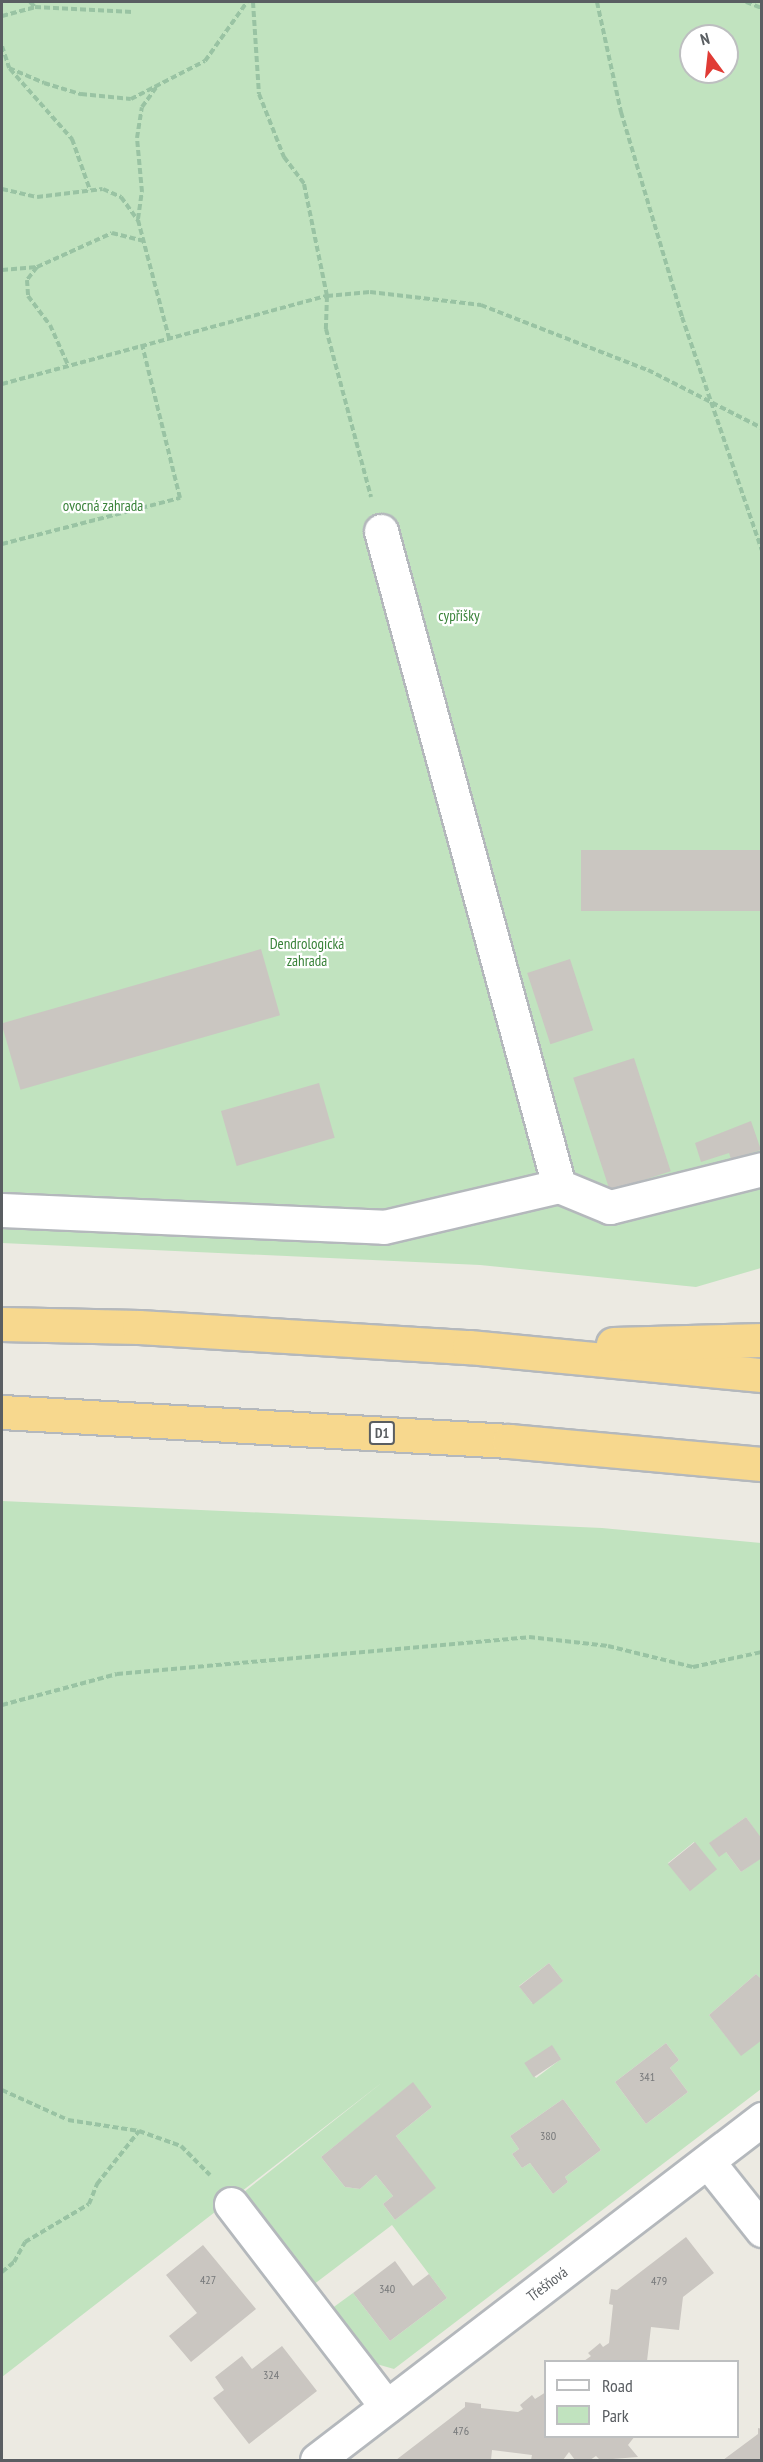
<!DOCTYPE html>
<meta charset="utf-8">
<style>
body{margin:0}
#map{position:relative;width:763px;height:2462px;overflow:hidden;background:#eceae2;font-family:"PT Sans Narrow",sans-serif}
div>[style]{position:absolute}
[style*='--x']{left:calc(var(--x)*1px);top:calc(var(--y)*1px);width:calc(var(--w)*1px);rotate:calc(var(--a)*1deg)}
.green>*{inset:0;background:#c1e3bf}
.building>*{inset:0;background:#cac6c1;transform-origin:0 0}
.path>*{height:4px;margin-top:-2px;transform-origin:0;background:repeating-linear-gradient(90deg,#99c3a3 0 6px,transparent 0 9px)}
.roads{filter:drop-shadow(2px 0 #b4b8bc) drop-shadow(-2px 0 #b4b8bc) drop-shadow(0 2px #b4b8bc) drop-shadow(0 -2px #b4b8bc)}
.minor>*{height:33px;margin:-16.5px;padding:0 16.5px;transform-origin:16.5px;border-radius:16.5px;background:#fff}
.highway>*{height:33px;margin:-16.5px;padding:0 16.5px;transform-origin:16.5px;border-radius:16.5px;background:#f7d88e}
span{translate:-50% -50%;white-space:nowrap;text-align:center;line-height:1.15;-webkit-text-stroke:4.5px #fff;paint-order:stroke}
.number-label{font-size:12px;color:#76787a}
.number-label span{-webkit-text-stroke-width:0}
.shield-label span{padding:2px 4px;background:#fff;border:2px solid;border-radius:4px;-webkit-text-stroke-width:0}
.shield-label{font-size:14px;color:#5a5e62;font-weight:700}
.park-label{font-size:15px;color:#398239}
.street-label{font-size:15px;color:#5a5e62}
.frame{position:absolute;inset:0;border:3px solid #5a5e62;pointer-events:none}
.legend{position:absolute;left:544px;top:2360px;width:195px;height:78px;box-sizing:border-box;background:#fff;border:2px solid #bdbfc0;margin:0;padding:8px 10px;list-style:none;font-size:18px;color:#5a5e62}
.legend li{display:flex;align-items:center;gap:12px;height:30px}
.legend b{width:30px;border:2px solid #bdbfc0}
.north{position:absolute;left:679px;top:24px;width:60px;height:60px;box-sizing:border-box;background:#fff;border:2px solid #bdbfc0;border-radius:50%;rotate:345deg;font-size:16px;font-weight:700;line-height:24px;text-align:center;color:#5a5e62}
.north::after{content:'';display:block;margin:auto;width:21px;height:27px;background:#e03b35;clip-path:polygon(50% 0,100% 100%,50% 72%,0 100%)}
</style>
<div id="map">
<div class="green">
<i style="clip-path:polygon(evenodd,2px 2px,761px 2px,761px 1268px,696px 1287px,480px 1265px,2px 1243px,2px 2px,691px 36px,727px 36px,727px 72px,691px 72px,691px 36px)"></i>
<i style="clip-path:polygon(evenodd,2px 1501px,602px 1528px,761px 1543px,761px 1839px,746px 1817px,710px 1843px,726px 1852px,741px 1872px,761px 1858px,761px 1980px,756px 1974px,709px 2015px,741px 2055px,761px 2040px,761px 2089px,394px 2369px,373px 2363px,331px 2309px,353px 2293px,390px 2341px,447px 2298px,392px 2225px,313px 2285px,244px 2192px,384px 2081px,2px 2377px,2px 1501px,694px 1842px,716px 1869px,689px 1890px,668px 1863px,694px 1842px,2px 1501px,549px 1963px,563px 1981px,532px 2003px,519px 1986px,549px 1963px,2px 1501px,666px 2043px,679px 2060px,670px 2068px,688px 2092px,646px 2124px,615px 2082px,666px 2043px,2px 1501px,552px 2046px,561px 2059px,536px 2078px,526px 2065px,552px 2046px,2px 1501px,413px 2083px,432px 2107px,396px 2136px,435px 2188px,395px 2220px,383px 2204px,393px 2196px,376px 2175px,360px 2189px,345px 2187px,321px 2157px,413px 2083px,2px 1501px,563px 2099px,601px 2150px,565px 2177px,568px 2182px,553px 2194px,530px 2163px,522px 2168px,512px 2154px,519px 2149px,510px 2136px,563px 2099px)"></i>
</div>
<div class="building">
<i style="left:762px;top:850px;width:61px;height:181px;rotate:90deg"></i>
<i style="left:261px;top:949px;width:69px;height:270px;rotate:74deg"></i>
<i style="left:570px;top:959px;width:75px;height:45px;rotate:72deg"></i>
<i style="left:634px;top:1058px;width:119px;height:64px;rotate:72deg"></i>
<i style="left:319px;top:1083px;width:57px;height:102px;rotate:74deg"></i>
<i style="clip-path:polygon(751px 1121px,761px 1150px,731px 1159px,729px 1153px,701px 1162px,695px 1143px)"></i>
<i style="clip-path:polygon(746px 1817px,762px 1839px,762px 1858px,741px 1872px,726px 1852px,719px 1857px,709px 1843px)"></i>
<i style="left:695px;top:1842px;width:35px;height:35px;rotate:51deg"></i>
<i style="left:549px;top:1963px;width:23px;height:38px;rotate:52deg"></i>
<i style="clip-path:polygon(756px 1974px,762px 1980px,762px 2040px,741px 2056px,709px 2015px)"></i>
<i style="clip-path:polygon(666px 2043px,679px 2060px,670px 2068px,688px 2092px,646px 2124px,615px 2082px)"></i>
<i style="left:552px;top:2045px;width:17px;height:33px;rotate:57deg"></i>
<i style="clip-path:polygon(413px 2082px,432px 2107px,396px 2136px,436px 2188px,395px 2220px,383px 2204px,393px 2196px,376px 2175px,360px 2189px,345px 2187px,321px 2157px)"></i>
<i style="clip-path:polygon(563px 2099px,601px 2150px,565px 2177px,568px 2182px,553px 2194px,530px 2163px,522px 2168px,512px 2154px,519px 2149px,510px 2136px)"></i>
<i style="clip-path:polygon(686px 2237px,714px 2273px,683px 2297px,679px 2330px,651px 2327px,647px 2361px,584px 2361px,591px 2356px,588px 2353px,600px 2343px,603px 2347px,609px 2343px,613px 2305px,609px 2304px,611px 2289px,617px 2290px)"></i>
<i style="clip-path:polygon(203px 2245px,256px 2309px,191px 2362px,169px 2336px,197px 2313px,166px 2275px)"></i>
<i style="clip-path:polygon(395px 2261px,413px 2286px,429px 2274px,447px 2298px,390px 2341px,353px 2293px)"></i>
<i style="clip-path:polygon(282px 2346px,317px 2391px,249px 2444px,213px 2398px,224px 2390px,215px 2377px,242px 2356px,252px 2369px)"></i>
<i style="clip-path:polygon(546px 2392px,546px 2436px,635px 2436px,628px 2445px,638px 2457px,600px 2460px,596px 2456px,590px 2460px,575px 2460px,569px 2452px,563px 2460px,531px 2460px,532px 2455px,492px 2450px,491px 2460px,396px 2460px,465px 2407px,465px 2402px,481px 2404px,481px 2408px,518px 2412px,523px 2409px,520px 2405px,532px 2395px,535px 2399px)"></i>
<i style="clip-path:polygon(758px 2428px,762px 2429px,762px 2460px,723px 2460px,758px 2434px)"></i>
</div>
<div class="path">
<i style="--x:30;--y:2;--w:7;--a:45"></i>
<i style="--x:253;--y:2;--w:92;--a:86.3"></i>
<i style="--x:259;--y:94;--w:68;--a:68.4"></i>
<i style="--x:284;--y:157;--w:34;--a:53"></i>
<i style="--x:304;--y:184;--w:114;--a:78.4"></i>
<i style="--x:327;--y:296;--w:33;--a:92"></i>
<i style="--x:326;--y:329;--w:174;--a:75"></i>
<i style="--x:597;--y:2;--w:113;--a:77.7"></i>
<i style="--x:621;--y:112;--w:214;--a:73.4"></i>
<i style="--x:682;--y:317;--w:246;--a:71.1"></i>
<i style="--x:746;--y:2;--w:17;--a:21"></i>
<i style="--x:2;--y:16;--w:34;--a:-15"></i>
<i style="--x:35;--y:7;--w:98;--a:2.9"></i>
<i style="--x:2;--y:46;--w:23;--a:72"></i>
<i style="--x:9;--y:68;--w:38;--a:23"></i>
<i style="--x:44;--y:83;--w:39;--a:17"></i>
<i style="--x:81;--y:94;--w:50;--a:5.7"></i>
<i style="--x:131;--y:99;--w:83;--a:-27.2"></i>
<i style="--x:205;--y:61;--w:72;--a:-54.6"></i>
<i style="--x:10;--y:69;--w:94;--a:48.5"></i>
<i style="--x:72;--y:139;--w:54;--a:70.6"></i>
<i style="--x:2;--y:189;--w:36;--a:13"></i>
<i style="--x:37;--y:197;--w:66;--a:-6.9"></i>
<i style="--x:103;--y:189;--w:20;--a:24"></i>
<i style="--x:121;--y:197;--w:29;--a:54"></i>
<i style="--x:138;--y:220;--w:122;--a:75.3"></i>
<i style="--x:138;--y:219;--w:27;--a:-82"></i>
<i style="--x:142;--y:192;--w:54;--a:-95.3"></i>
<i style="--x:137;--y:138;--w:31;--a:-81"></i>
<i style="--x:142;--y:107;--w:27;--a:-54"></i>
<i style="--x:37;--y:267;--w:82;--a:-24.4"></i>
<i style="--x:112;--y:233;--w:33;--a:14"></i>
<i style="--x:2;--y:270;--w:35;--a:-5"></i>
<i style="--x:37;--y:267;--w:16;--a:128"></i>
<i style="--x:27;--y:280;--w:16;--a:86"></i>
<i style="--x:28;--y:296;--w:36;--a:53"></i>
<i style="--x:50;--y:325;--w:44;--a:65.8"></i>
<i style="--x:2;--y:384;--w:337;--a:-15.2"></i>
<i style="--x:327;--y:296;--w:43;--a:-5.3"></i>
<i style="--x:370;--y:292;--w:112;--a:6.7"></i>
<i style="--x:481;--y:305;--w:179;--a:21.3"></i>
<i style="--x:648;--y:370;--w:128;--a:27"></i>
<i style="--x:2;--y:544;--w:184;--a:-14.5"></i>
<i style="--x:180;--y:498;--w:158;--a:-103.9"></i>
<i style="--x:2;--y:1705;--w:119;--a:-15.1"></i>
<i style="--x:117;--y:1674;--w:414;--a:-5.1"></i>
<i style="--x:529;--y:1637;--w:80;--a:6.5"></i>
<i style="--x:608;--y:1646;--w:88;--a:13.9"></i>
<i style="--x:693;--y:1667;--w:71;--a:-12.3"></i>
<i style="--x:2;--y:2090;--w:72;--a:24.4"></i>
<i style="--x:68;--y:2120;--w:72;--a:8.8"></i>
<i style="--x:139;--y:2131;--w:45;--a:19.7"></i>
<i style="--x:181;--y:2146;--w:41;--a:45"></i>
<i style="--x:2;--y:2272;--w:16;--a:-40"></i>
<i style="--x:14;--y:2262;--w:23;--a:-61"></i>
<i style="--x:25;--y:2242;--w:74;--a:-30.7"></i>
<i style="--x:89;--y:2204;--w:22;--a:-68"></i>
<i style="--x:97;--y:2184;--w:68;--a:-51.6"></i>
</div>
<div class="roads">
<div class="minor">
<i style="--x:381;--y:531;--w:679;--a:74.8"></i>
<i style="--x:2;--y:1210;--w:382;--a:2.5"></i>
<i style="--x:384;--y:1227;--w:180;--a:-13.2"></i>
<i style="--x:559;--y:1186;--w:55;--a:22.4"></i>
<i style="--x:610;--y:1207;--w:157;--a:-14"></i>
<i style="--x:708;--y:2162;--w:87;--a:51.5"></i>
<i style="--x:231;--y:2204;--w:255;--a:52.5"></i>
<i style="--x:317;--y:2460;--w:561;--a:-37.46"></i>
</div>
<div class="highway">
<i style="--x:2;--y:1324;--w:137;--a:1.3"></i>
<i style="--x:139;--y:1327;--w:331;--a:3.5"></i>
<i style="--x:469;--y:1347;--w:294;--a:5.5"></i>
<i style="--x:613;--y:1344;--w:149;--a:-1.5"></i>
<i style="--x:2;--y:1412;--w:508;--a:3.27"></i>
<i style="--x:509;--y:1441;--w:254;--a:5.2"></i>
</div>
</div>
<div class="number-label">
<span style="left:647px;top:2077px">341</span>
<span style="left:548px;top:2136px">380</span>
<span style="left:208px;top:2280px">427</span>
<span style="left:659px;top:2281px">479</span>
<span style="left:387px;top:2289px">340</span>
<span style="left:271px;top:2375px">324</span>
<span style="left:461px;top:2431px">476</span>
</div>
<div class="shield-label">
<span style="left:382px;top:1433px">D1</span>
</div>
<div class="park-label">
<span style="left:103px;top:506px">ovocná zahrada</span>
<span style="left:459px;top:616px">cypřišky</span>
<span style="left:307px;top:952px">Dendrologická<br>zahrada</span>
</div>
<div class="street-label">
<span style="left:547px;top:2284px;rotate:-37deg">Třešňová</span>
</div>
<div class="frame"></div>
<ul class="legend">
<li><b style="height:8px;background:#fff"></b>Road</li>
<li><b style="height:16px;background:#c1e3bf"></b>Park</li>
</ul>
<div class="north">N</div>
</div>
